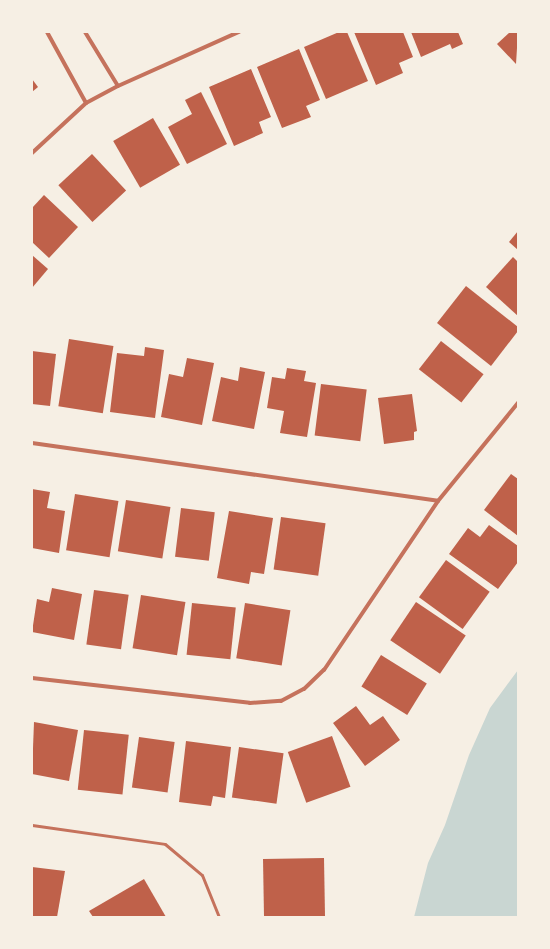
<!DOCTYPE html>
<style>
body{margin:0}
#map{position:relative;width:550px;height:949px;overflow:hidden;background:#f6efe4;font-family:"Fira Sans",sans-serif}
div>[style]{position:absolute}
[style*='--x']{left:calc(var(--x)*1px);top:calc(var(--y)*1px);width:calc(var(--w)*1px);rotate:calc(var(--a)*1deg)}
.water>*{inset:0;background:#c9d6d2}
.building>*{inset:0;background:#bf614a;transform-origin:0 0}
.service>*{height:3px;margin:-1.5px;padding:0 1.5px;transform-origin:1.5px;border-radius:1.5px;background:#c5725c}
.minor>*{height:4px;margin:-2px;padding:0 2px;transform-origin:2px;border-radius:2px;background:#c5725c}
span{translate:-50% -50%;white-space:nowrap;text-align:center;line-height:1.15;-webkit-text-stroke:4px #f6efe4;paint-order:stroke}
.frame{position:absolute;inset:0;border:33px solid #f6efe4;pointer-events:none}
</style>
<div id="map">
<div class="water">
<i style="clip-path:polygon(518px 670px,518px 917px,414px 917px,428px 863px,445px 825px,469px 755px,490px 708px)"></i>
</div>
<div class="building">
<i style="clip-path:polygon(339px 32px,347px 32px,368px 81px,326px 99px,304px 47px)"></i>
<i style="clip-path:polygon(354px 32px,403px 32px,413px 57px,399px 63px,403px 73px,376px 85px)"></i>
<i style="clip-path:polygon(411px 32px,458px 32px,463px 44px,452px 49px,450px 44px,421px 57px)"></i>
<i style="clip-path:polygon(510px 32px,518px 32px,516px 64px,497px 44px)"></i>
<i style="clip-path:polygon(299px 49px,320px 100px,306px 106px,311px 117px,282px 128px,257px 67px)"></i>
<i style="clip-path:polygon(251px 69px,271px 117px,259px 122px,263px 133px,234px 146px,209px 87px)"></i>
<i style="clip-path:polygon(32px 79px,38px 87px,32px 92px)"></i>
<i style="clip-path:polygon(201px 92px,227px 144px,187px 164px,168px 127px,192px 114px,185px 100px)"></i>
<i style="left:153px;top:118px;width:54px;height:46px;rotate:60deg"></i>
<i style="left:92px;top:154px;width:50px;height:46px;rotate:47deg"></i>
<i style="clip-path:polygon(44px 195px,78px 227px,49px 258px,32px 242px,32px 208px)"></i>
<i style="clip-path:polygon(518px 231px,518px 250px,509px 242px)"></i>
<i style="clip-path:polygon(32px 255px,48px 269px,32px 288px)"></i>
<i style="clip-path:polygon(513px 257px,518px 262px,518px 316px,486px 287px)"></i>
<i style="clip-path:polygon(466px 286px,518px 327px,518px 331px,491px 366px,437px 323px)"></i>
<i style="left:69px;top:339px;width:45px;height:68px;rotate:9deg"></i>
<i style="left:441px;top:341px;width:54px;height:36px;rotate:38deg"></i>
<i style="clip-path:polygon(145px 347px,164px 350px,155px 418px,110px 412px,117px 353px,144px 356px)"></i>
<i style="clip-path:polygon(32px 351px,56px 354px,50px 406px,32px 404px)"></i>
<i style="clip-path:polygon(187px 358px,214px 363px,202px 425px,161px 417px,169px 374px,183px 377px)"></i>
<i style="clip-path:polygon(240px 367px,265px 372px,254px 429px,212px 421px,221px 377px,238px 381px)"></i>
<i style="clip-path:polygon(287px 368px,306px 371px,304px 381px,316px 383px,307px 437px,280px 433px,284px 411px,267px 408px,272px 377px,285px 379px)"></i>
<i style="left:321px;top:384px;width:46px;height:52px;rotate:7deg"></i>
<i style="clip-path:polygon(412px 394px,417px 431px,414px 432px,414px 440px,384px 444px,378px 398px)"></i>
<i style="clip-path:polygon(511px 474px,518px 479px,518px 536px,484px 510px)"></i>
<i style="clip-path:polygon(32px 489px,50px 492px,47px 508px,65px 511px,59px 553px,32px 548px)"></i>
<i style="left:75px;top:494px;width:44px;height:57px;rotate:9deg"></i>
<i style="left:126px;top:500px;width:45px;height:52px;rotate:9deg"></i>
<i style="left:181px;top:508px;width:34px;height:49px;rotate:7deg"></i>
<i style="clip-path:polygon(229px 511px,273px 518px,264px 574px,251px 572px,249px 584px,217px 578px)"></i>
<i style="left:281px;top:517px;width:45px;height:53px;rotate:8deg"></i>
<i style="clip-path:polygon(489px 525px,518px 546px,518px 562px,498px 589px,449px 554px,468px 528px,480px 537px)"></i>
<i style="left:446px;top:560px;width:54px;height:46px;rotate:36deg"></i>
<i style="clip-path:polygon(52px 588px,82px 594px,74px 640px,32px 632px,37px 599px,49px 602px)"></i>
<i style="left:94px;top:590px;width:35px;height:55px;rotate:8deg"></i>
<i style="left:141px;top:595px;width:45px;height:54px;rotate:9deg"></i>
<i style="left:416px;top:602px;width:60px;height:46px;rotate:34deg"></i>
<i style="left:192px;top:603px;width:44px;height:52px;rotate:6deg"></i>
<i style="left:245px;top:603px;width:46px;height:56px;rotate:9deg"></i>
<i style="left:381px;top:655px;width:54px;height:37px;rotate:32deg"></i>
<i style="clip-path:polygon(356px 706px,370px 725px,383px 716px,400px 740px,365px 766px,333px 723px)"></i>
<i style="clip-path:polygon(34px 722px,78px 730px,69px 781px,32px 774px)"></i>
<i style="left:84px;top:730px;width:45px;height:60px;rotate:6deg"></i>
<i style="left:332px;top:736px;width:54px;height:47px;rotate:70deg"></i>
<i style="left:139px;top:737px;width:36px;height:51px;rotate:8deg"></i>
<i style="clip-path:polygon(186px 741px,231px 747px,225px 798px,213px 796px,211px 806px,179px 802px)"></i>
<i style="left:239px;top:747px;width:45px;height:51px;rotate:8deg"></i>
<i style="left:324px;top:858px;width:59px;height:61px;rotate:89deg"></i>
<i style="clip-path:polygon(32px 867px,65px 871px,57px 917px,32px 917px)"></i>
<i style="clip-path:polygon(144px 879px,166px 917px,93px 917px,89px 911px)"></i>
</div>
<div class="service">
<i style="--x:32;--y:825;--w:134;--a:8.1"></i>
<i style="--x:165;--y:844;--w:48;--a:40"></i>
<i style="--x:202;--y:875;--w:45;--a:68"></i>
</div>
<div class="minor">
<i style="--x:47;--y:32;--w:81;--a:61.2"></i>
<i style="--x:85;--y:32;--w:63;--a:58.6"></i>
<i style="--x:32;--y:153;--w:74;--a:-42.8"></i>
<i style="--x:86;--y:103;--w:36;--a:-28"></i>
<i style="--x:118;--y:86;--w:133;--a:-24.1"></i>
<i style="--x:32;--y:443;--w:410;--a:8.1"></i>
<i style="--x:32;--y:678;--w:219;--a:6.5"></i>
<i style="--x:250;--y:703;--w:31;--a:-4"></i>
<i style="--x:281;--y:701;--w:26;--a:-28"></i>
<i style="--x:304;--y:689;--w:28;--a:-44"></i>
<i style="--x:324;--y:670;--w:204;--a:-56"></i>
<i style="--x:438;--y:501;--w:127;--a:-50.8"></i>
</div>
<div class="frame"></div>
</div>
